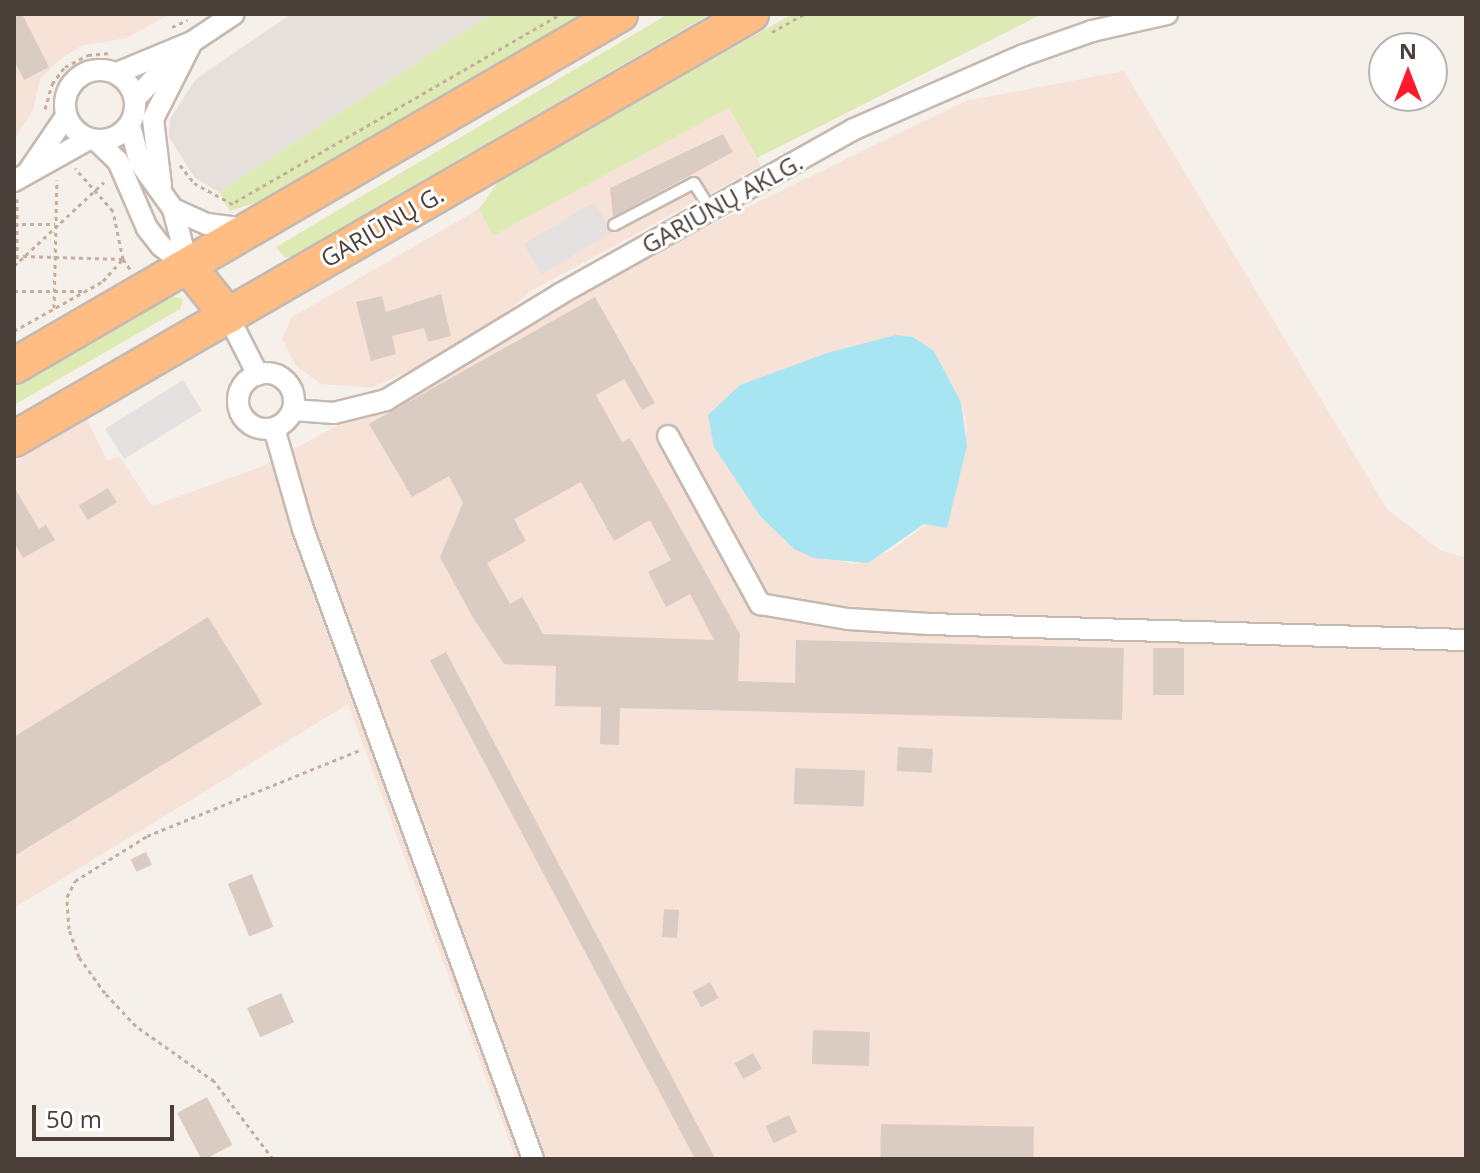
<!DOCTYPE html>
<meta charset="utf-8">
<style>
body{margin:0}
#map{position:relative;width:1480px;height:1173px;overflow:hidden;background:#f6f0eb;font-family:"Open Sans",sans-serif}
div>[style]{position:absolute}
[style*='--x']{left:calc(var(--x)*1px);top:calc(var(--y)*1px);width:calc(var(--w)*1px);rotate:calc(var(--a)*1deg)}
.commercial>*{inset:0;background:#f7e2d7}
.industrial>*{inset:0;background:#e6e0dd}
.green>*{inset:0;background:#deeab4}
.parking>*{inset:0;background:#e5e1e0;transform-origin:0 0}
.water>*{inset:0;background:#a8e5f3}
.building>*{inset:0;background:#dbccc3;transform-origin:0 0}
.path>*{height:3px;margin-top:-1.5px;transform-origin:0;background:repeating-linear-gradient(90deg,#c4ae9e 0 4px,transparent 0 8px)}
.roads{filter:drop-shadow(2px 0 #c5b9b0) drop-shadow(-2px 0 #c5b9b0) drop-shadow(0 2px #c5b9b0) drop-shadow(0 -2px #c5b9b0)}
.service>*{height:10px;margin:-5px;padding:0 5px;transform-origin:5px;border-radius:5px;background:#fff}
.minor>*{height:20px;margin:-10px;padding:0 10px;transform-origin:10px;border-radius:10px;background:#fff}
.minor>.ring{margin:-10px;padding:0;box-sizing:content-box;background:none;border:20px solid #fff;border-radius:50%}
.trunk>*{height:34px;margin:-17px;padding:0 17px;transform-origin:17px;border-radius:17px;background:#ffbd84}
span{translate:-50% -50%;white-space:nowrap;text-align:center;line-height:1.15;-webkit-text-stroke:6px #fff;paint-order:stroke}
.street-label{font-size:24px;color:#4b4039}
.frame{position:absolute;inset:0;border:16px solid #4b4039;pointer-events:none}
.north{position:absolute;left:1368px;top:32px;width:80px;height:80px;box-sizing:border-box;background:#fff;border:2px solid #b7b3b0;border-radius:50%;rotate:0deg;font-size:22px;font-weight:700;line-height:32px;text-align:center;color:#4b4039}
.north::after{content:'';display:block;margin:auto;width:28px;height:36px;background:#fe1a2b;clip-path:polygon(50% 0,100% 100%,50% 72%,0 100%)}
.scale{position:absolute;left:32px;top:1105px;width:142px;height:36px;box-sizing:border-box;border:4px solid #4b4039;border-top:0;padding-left:10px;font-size:24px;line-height:28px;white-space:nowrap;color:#4b4039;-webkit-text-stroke:6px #fff;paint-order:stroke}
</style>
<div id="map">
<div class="commercial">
<i style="clip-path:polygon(14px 14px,170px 14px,127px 38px,81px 46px,59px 60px,40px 79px,33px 110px,14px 140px)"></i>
<i style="clip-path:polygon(evenodd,1124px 71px,1387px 509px,1440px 550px,1466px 558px,1466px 1159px,516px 1159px,348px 704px,14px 908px,14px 462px,87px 420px,107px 460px,120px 457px,152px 506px,261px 467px,672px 244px,965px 101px,1124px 71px,850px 348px,934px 351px,961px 402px,967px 428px,947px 528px,929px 522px,891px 551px,853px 564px,794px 549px,760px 516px,740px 385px,850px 348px)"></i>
<i style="clip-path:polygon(729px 108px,761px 166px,531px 291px,470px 343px,371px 388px,321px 384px,296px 366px,282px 339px,292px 317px,479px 209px,493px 236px)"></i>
</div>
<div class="industrial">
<i style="clip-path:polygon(291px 14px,491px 14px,219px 192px,195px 178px,169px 137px,170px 119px,196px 79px)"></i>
</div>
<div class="green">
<i style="clip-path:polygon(491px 14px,586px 14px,268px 199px,230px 211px,219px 192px)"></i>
<i style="clip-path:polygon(668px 14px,710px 14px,292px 256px,285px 258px,276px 247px)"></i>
<i style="clip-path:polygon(792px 14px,1042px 14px,757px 158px,729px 108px,493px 236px,479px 209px,498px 182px)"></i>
<i style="clip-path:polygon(171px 296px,183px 299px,180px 309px,14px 405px,14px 385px)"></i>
</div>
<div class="parking">
<i style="left:594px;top:202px;width:35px;height:82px;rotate:59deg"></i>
<i style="left:183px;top:380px;width:36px;height:92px;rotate:58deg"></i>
</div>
<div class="water">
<i style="clip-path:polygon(896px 335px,913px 337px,934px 351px,961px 402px,967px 446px,947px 528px,924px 524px,868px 563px,814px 558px,794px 549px,760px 516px,714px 447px,708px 415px,740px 385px,827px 353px)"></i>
</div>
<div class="building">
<i style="clip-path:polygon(14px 14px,22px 14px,49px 67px,24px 80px,14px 60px)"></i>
<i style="clip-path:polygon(723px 134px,733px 152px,613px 217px,610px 188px)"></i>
<i style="clip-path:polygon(441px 294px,451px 336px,428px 342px,424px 328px,392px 336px,396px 354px,371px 361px,356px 302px,382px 296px,386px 312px)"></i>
<i style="clip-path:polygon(evenodd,595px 297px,655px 403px,642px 410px,624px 379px,596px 395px,622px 442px,630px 438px,740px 634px,738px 681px,795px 683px,796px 640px,1124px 648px,1122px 720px,620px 708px,619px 745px,600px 744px,601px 707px,555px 706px,556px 666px,504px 664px,472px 616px,440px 557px,463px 503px,449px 476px,412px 497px,369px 424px,595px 297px,581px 482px,614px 541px,650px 520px,671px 560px,648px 572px,666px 607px,690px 594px,714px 640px,543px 634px,522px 597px,510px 604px,487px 563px,526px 541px,514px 519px,581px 482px)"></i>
<i style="clip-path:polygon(14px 487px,39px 529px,46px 525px,55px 540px,23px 558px,14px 542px)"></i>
<i style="left:108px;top:488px;width:17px;height:34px;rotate:59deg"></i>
<i style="clip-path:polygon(208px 617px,262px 704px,14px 856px,14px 737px)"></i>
<i style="left:1153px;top:648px;width:31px;height:47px"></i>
<i style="left:446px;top:652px;width:573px;height:18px;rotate:62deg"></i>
<i style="left:898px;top:747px;width:35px;height:24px;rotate:3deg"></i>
<i style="left:795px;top:768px;width:70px;height:36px;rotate:2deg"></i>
<i style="left:146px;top:852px;width:14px;height:17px;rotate:65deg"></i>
<i style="left:252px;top:874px;width:57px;height:26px;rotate:68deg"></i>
<i style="left:664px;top:909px;width:15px;height:28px;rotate:4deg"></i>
<i style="left:710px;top:982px;width:18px;height:20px;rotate:61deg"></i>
<i style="left:281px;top:993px;width:32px;height:37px;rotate:66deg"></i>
<i style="left:813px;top:1030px;width:57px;height:34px;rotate:2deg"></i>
<i style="left:753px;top:1053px;width:18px;height:21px;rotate:61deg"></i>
<i style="left:207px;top:1097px;width:54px;height:34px;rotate:62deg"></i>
<i style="left:789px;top:1115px;width:19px;height:26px;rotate:65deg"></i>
<i style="left:881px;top:1124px;width:153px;height:35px;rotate:1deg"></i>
</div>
<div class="path">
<i style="--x:172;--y:27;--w:17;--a:-25"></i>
<i style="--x:772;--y:32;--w:37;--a:-29"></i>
<i style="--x:45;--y:109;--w:26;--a:-74"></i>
<i style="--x:52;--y:84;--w:21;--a:-53"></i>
<i style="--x:65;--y:67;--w:26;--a:-28"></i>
<i style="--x:88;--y:55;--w:22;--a:-5"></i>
<i style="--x:180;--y:165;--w:23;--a:52"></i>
<i style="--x:194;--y:183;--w:48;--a:28.7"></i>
<i style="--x:17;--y:199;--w:64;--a:90"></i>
<i style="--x:235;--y:202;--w:376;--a:-30"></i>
<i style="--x:14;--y:224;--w:41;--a:0"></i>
<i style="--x:23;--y:256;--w:100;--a:1.7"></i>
<i style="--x:123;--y:259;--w:12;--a:55"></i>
<i style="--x:14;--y:266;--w:123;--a:-43"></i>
<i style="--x:14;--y:291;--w:68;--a:0"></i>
<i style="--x:54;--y:308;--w:128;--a:-88.7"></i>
<i style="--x:14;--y:331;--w:102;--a:-29.3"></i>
<i style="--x:103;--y:281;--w:30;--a:-48"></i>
<i style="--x:123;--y:259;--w:49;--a:-101.8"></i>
<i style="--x:113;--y:211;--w:57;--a:-131.5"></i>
<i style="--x:273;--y:1159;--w:98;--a:-127.1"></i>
<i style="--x:214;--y:1081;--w:95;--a:-144.8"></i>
<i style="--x:136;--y:1026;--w:45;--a:-133.2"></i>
<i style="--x:105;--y:993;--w:44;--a:-125.8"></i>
<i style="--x:79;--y:957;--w:30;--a:-110"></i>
<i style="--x:69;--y:929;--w:32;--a:-94"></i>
<i style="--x:67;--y:897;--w:18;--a:-63"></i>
<i style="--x:75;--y:881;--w:85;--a:-32"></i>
<i style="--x:147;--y:836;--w:232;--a:-22"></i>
</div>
<div class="roads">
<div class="service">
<i style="--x:614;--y:225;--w:90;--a:-27.7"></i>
<i style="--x:694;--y:183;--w:32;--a:58"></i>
</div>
<div class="minor">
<i class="ring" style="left:65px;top:70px;width:50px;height:50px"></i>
<i style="--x:117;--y:73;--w:81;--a:-22.5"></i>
<i style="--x:192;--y:42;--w:50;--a:-33.7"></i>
<i style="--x:136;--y:98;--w:59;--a:-47.1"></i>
<i style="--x:130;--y:126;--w:38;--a:75"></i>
<i style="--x:140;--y:163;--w:57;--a:54.3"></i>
<i style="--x:173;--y:209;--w:59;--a:75.3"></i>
<i style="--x:97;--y:141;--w:29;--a:44"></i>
<i style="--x:118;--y:161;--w:73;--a:66.6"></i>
<i style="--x:147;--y:228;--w:23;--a:52"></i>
<i style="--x:161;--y:246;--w:34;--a:37"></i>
<i style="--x:28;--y:172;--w:68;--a:-55.8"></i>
<i style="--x:14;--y:181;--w:86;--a:-29.2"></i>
<i style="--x:161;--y:186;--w:67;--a:-96.8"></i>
<i style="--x:153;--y:119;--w:86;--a:-63.1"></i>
<i style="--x:173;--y:209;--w:37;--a:24"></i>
<i style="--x:207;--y:224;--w:38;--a:7"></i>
<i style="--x:228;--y:316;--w:66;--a:63"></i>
<i class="ring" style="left:238px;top:373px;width:36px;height:36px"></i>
<i style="--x:293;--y:410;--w:41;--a:4.2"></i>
<i style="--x:334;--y:413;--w:54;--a:-14"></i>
<i style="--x:386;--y:400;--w:204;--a:-31.3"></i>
<i style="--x:560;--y:294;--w:335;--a:-29.3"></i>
<i style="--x:852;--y:130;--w:188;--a:-23.6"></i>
<i style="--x:1024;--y:55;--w:72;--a:-19.4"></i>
<i style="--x:1092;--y:31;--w:77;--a:-12.8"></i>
<i style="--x:274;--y:428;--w:105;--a:74"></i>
<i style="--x:303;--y:529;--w:671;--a:69.94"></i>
<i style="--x:668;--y:436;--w:192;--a:61.3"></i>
<i style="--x:760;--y:604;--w:89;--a:9.7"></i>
<i style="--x:848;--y:619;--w:81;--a:3.5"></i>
<i style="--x:929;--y:624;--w:537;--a:1.71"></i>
</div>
<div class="trunk">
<i style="--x:188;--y:266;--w:64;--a:51.3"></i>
<i style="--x:14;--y:366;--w:701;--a:-30.15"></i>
<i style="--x:14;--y:439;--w:851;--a:-29.97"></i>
</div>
</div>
<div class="street-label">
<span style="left:722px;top:203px;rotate:-29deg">GARIŪNŲ AKLG.</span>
<span style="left:382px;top:226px;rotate:-30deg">GARIŪNŲ G.</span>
</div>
<div class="frame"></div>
<div class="north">N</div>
<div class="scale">50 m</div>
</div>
